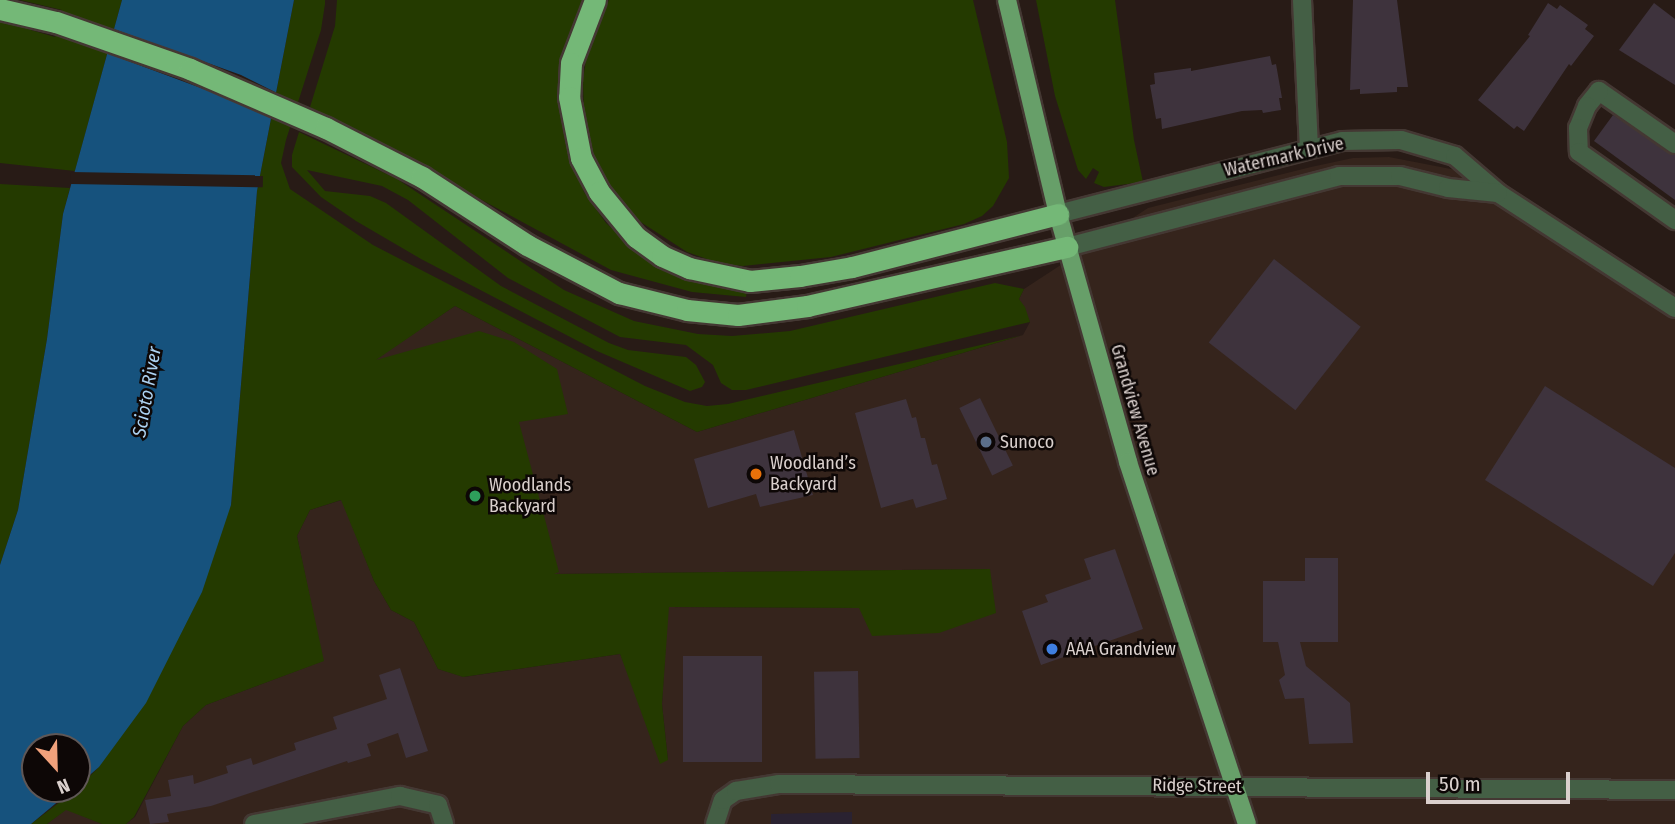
<!DOCTYPE html>
<meta charset="utf-8">
<style>
body{margin:0}
#map{position:relative;width:1675px;height:824px;overflow:hidden;background:#281b16;font-family:"Fira Sans Condensed",sans-serif}
div>[style]{position:absolute}
[style*='--x']{left:calc(var(--x)*1px);top:calc(var(--y)*1px);width:calc(var(--w)*1px);rotate:calc(var(--a)*1deg)}
.built>*{inset:0;background:#35241c}
.education>*{inset:0;background:#2a2231}
.green>*{inset:0;background:#243a00}
.water>*{inset:0;background:#16527d}
.pier>*{inset:0;background:#281b16;transform-origin:0 0}
.building>*{inset:0;background:#3e333d;transform-origin:0 0}
.roads{filter:drop-shadow(2px 0 #443833) drop-shadow(-2px 0 #443833) drop-shadow(0 2px #443833) drop-shadow(0 -2px #443833)}
.minor>*{height:18px;margin:-9px;padding:0 9px;transform-origin:9px;border-radius:9px;background:#445f45}
.major>*{height:18px;margin:-9px;padding:0 9px;transform-origin:9px;border-radius:9px;background:#679f69}
.highway>*{height:21px;margin:-10.5px;padding:0 10.5px;transform-origin:10.5px;border-radius:10.5px;background:#74b877}
.dots>*{width:19px;height:19px;translate:-50% -50%;box-sizing:border-box;border:4px solid #0d0706;border-radius:50%}
span{translate:-50% -50%;white-space:nowrap;text-align:center;line-height:1.15;-webkit-text-stroke:5px #0d0706;paint-order:stroke}
.street-label{font-size:18px;color:#dad0cd}
.poi-label{font-size:18px;color:#dad0cd}
.left{translate:0 -50%;text-align:left}
.water-label{font-size:19px;color:#add2f1;font-style:italic}
.north{position:absolute;left:21px;top:733px;width:70px;height:70px;box-sizing:border-box;background:#0d0706;border:2px solid #5f5756;border-radius:50%;rotate:158deg;font-size:19px;font-weight:700;line-height:28px;text-align:center;color:#dad0cd}
.north::after{content:'';display:block;margin:auto;width:24px;height:32px;background:#f1a17b;clip-path:polygon(50% 0,100% 100%,50% 72%,0 100%)}
.scale{position:absolute;left:1426px;top:772px;width:144px;height:32px;box-sizing:border-box;border:4px solid #dad0cd;border-top:0;padding-left:9px;font-size:21px;line-height:24px;white-space:nowrap;color:#dad0cd;-webkit-text-stroke:5px #0d0706;paint-order:stroke}
</style>
<div id="map">
<div class="built">
<i style="clip-path:polygon(1389px 157px,1456px 170px,1675px 307px,1675px 824px,126px 824px,135px 817px,183px 726px,206px 705px,323px 661px,297px 536px,310px 510px,342px 500px,374px 581px,391px 610px,414px 622px,438px 669px,464px 677px,620px 654px,668px 760px,662px 704px,668px 607px,859px 608px,990px 569px,554px 574px,552px 568px,435px 575px,373px 361px,455px 306px,697px 432px,1023px 335px,1030px 322px,1019px 299px,1024px 289px,1148px 208px,1311px 167px,1353px 158px)"></i>
<i style="clip-path:polygon(66px 809px,102px 824px,47px 824px)"></i>
</div>
<div class="education">
<i style="clip-path:polygon(852px 812px,852px 824px,771px 824px,771px 814px)"></i>
</div>
<div class="green">
<i style="clip-path:polygon(20px 0,122px 0,75px 171px,0 163px,0 21px,55px 37px,62px 10px)"></i>
<i style="clip-path:polygon(294px 0,325px 0,325px 4px,321px 30px,286px 140px,281px 163px,290px 189px,373px 245px,645px 386px,685px 402px,707px 406px,728px 404px,1023px 335px,697px 432px,455px 306px,376px 360px,479px 331px,514px 342px,557px 369px,568px 414px,519px 422px,559px 572px,554px 574px,990px 569px,996px 613px,939px 633px,872px 636px,859px 608px,669px 607px,662px 704px,668px 760px,660px 764px,620px 654px,463px 677px,438px 669px,414px 622px,391px 610px,374px 581px,341px 500px,310px 510px,297px 536px,324px 661px,206px 705px,183px 726px,134px 817px,126px 824px,102px 824px,66px 810px,47px 824px,31px 824px,77px 789px,99px 767px,231px 505px,257px 191px)"></i>
<i style="clip-path:polygon(337px 0,584px 0,566px 44px,561px 70px,561px 104px,565px 139px,584px 192px,606px 223px,628px 243px,684px 277px,747px 289px,746px 297px,692px 292px,611px 270px,310px 107px,335px 26px)"></i>
<i style="clip-path:polygon(609px 0,973px 0,1007px 142px,1009px 178px,993px 206px,982px 216px,964px 224px,831px 257px,743px 266px,721px 264px,687px 252px,636px 219px,616px 197px,592px 153px,584px 117px,583px 80px,587px 53px)"></i>
<i style="clip-path:polygon(1036px 0,1115px 0,1134px 140px,1143px 182px,1104px 187px,1094px 183px,1099px 172px,1093px 168px,1086px 179px,1078px 170px,1055px 96px)"></i>
<i style="clip-path:polygon(299px 132px,397px 179px,564px 290px,634px 321px,698px 334px,732px 336px,790px 331px,995px 283px,1024px 289px,1019px 299px,1025px 307px,1030px 322px,746px 390px,732px 390px,721px 383px,713px 365px,686px 345px,620px 337px,508px 278px,408px 200px,382px 186px,307px 170px,325px 191px,370px 196px,386px 203px,501px 286px,609px 343px,628px 350px,686px 357px,696px 365px,705px 382px,702px 387px,690px 391px,597px 351px,421px 259px,356px 221px,321px 197px,292px 167px,292px 155px)"></i>
<i style="clip-path:polygon(0 184px,70px 188px,63px 214px,47px 339px,18px 510px,0 565px)"></i>
</div>
<div class="water">
<i style="clip-path:polygon(122px 0,294px 0,257px 191px,231px 505px,202px 592px,146px 703px,99px 767px,77px 786px,77px 747px,35px 747px,35px 789px,73px 789px,31px 824px,0 824px,0 565px,18px 510px,47px 339px,63px 214px)"></i>
</div>
<div class="pier">
<i style="clip-path:polygon(111px 28px,241px 75px,279px 94px,274px 119px,217px 94px,104px 52px)"></i>
<i style="left:71px;top:172px;width:192px;height:12px;rotate:1deg"></i>
</div>
<div class="building">
<i style="clip-path:polygon(1353px 0,1397px 0,1408px 87px,1397px 87px,1397px 92px,1360px 94px,1360px 89px,1350px 90px)"></i>
<i style="clip-path:polygon(1548px 3px,1557px 9px,1560px 5px,1588px 25px,1585px 29px,1594px 36px,1571px 66px,1569px 64px,1524px 131px,1517px 126px,1514px 129px,1478px 100px,1530px 36px,1528px 35px)"></i>
<i style="clip-path:polygon(1654px 3px,1675px 19px,1675px 85px,1619px 50px)"></i>
<i style="clip-path:polygon(1270px 56px,1272px 65px,1276px 64px,1282px 98px,1279px 98px,1281px 110px,1263px 113px,1262px 110px,1242px 111px,1162px 129px,1161px 118px,1156px 119px,1150px 85px,1155px 84px,1154px 73px,1191px 68px,1191px 71px)"></i>
<i style="clip-path:polygon(1613px 115px,1675px 155px,1675px 200px,1594px 141px)"></i>
<i style="left:1274px;top:259px;width:110px;height:106px;rotate:38deg"></i>
<i style="clip-path:polygon(1545px 386px,1675px 468px,1675px 553px,1653px 586px,1485px 480px)"></i>
<i style="left:980px;top:398px;width:75px;height:23px;rotate:64deg"></i>
<i style="clip-path:polygon(906px 399px,912px 418px,916px 417px,921px 438px,925px 438px,932px 465px,937px 464px,947px 499px,916px 508px,913px 499px,881px 508px,855px 413px)"></i>
<i style="clip-path:polygon(794px 430px,813px 495px,760px 507px,756px 494px,708px 508px,694px 459px)"></i>
<i style="clip-path:polygon(1115px 549px,1143px 629px,1041px 665px,1022px 611px,1048px 602px,1045px 595px,1091px 579px,1084px 559px)"></i>
<i style="clip-path:polygon(1305px 558px,1338px 558px,1338px 642px,1300px 642px,1306px 666px,1350px 703px,1353px 743px,1309px 744px,1304px 698px,1285px 699px,1279px 680px,1285px 675px,1278px 642px,1263px 642px,1263px 581px,1305px 581px)"></i>
<i style="left:683px;top:656px;width:79px;height:106px"></i>
<i style="clip-path:polygon(400px 668px,428px 751px,406px 758px,398px 733px,367px 744px,371px 756px,348px 763px,347px 761px,211px 806px,167px 814px,169px 822px,150px 824px,145px 800px,171px 796px,168px 780px,193px 775px,194px 784px,228px 773px,226px 766px,251px 758px,253px 765px,296px 750px,294px 743px,337px 729px,333px 717px,387px 699px,379px 675px)"></i>
<i style="left:858px;top:671px;width:87px;height:44px;rotate:89deg"></i>
</div>
<div class="roads">
<div class="minor">
<i style="--x:1302;--y:0;--w:148;--a:87.3"></i>
<i style="--x:1675;--y:144;--w:93;--a:-145.1"></i>
<i style="--x:1599;--y:91;--w:19;--a:129"></i>
<i style="--x:1587;--y:106;--w:24;--a:112"></i>
<i style="--x:1578;--y:128;--w:24;--a:88"></i>
<i style="--x:1579;--y:152;--w:118;--a:35.3"></i>
<i style="--x:1058;--y:214;--w:293;--a:-14.4"></i>
<i style="--x:1342;--y:141;--w:59;--a:-1"></i>
<i style="--x:1401;--y:140;--w:56;--a:16.5"></i>
<i style="--x:1455;--y:156;--w:57;--a:40.7"></i>
<i style="--x:1498;--y:193;--w:211;--a:33"></i>
<i style="--x:1067;--y:247;--w:281;--a:-14.6"></i>
<i style="--x:1339;--y:176;--w:61;--a:0"></i>
<i style="--x:1400;--y:176;--w:49;--a:14"></i>
<i style="--x:1448;--y:188;--w:50;--a:5.7"></i>
<i style="--x:254;--y:824;--w:149;--a:-10.9"></i>
<i style="--x:400;--y:796;--w:39;--a:13"></i>
<i style="--x:438;--y:805;--w:20;--a:72"></i>
<i style="--x:715;--y:824;--w:25;--a:-72"></i>
<i style="--x:723;--y:800;--w:16;--a:-35"></i>
<i style="--x:736;--y:791;--w:44;--a:-9.2"></i>
<i style="--x:779;--y:784;--w:896;--a:0.38"></i>
</div>
<div class="major">
<i style="--x:1007;--y:0;--w:220;--a:76.6"></i>
<i style="--x:1058;--y:214;--w:258;--a:74.2"></i>
<i style="--x:1128;--y:462;--w:381;--a:71.8"></i>
</div>
<div class="highway">
<i style="--x:595;--y:0;--w:67;--a:110.9"></i>
<i style="--x:571;--y:63;--w:34;--a:93"></i>
<i style="--x:569;--y:97;--w:62;--a:78.9"></i>
<i style="--x:581;--y:158;--w:38;--a:62"></i>
<i style="--x:599;--y:192;--w:58;--a:50.6"></i>
<i style="--x:636;--y:237;--w:32;--a:36"></i>
<i style="--x:662;--y:256;--w:30;--a:24"></i>
<i style="--x:689;--y:268;--w:62;--a:12"></i>
<i style="--x:750;--y:281;--w:50;--a:-5.7"></i>
<i style="--x:800;--y:276;--w:53;--a:-9.8"></i>
<i style="--x:852;--y:267;--w:213;--a:-14.4"></i>
<i style="--x:0;--y:9;--w:57;--a:13.1"></i>
<i style="--x:56;--y:22;--w:142;--a:19.3"></i>
<i style="--x:190;--y:69;--w:148;--a:23.5"></i>
<i style="--x:326;--y:128;--w:108;--a:27"></i>
<i style="--x:422;--y:177;--w:125;--a:32.9"></i>
<i style="--x:527;--y:245;--w:104;--a:27.6"></i>
<i style="--x:619;--y:293;--w:70;--a:14"></i>
<i style="--x:687;--y:310;--w:51;--a:5.6"></i>
<i style="--x:738;--y:315;--w:70;--a:-7.4"></i>
<i style="--x:807;--y:306;--w:267;--a:-12.8"></i>
</div>
</div>
<div class="dots">
<i style="left:986px;top:442px;background:#5c6f8a"></i>
<i style="left:756px;top:474px;background:#e8710a"></i>
<i style="left:475px;top:496px;background:#2e9e5b"></i>
<i style="left:1052px;top:649px;background:#3f7fe0"></i>
</div>
<div class="street-label">
<span style="left:1284px;top:157px;rotate:-13deg">Watermark Drive</span>
<span style="left:1135px;top:410px;rotate:74deg">Grandview Avenue</span>
<span style="left:1197px;top:786px;rotate:1deg">Ridge Street</span>
</div>
<div class="poi-label">
<span class="left" style="left:1000px;top:442px">Sunoco</span>
<span class="left" style="left:770px;top:474px">Woodland’s<br>Backyard</span>
<span class="left" style="left:489px;top:496px">Woodlands<br>Backyard</span>
<span class="left" style="left:1066px;top:649px">AAA Grandview</span>
</div>
<div class="water-label">
<span style="left:147px;top:392px;rotate:-80deg">Scioto River</span>
</div>
<div class="north">N</div>
<div class="scale">50 m</div>
</div>
